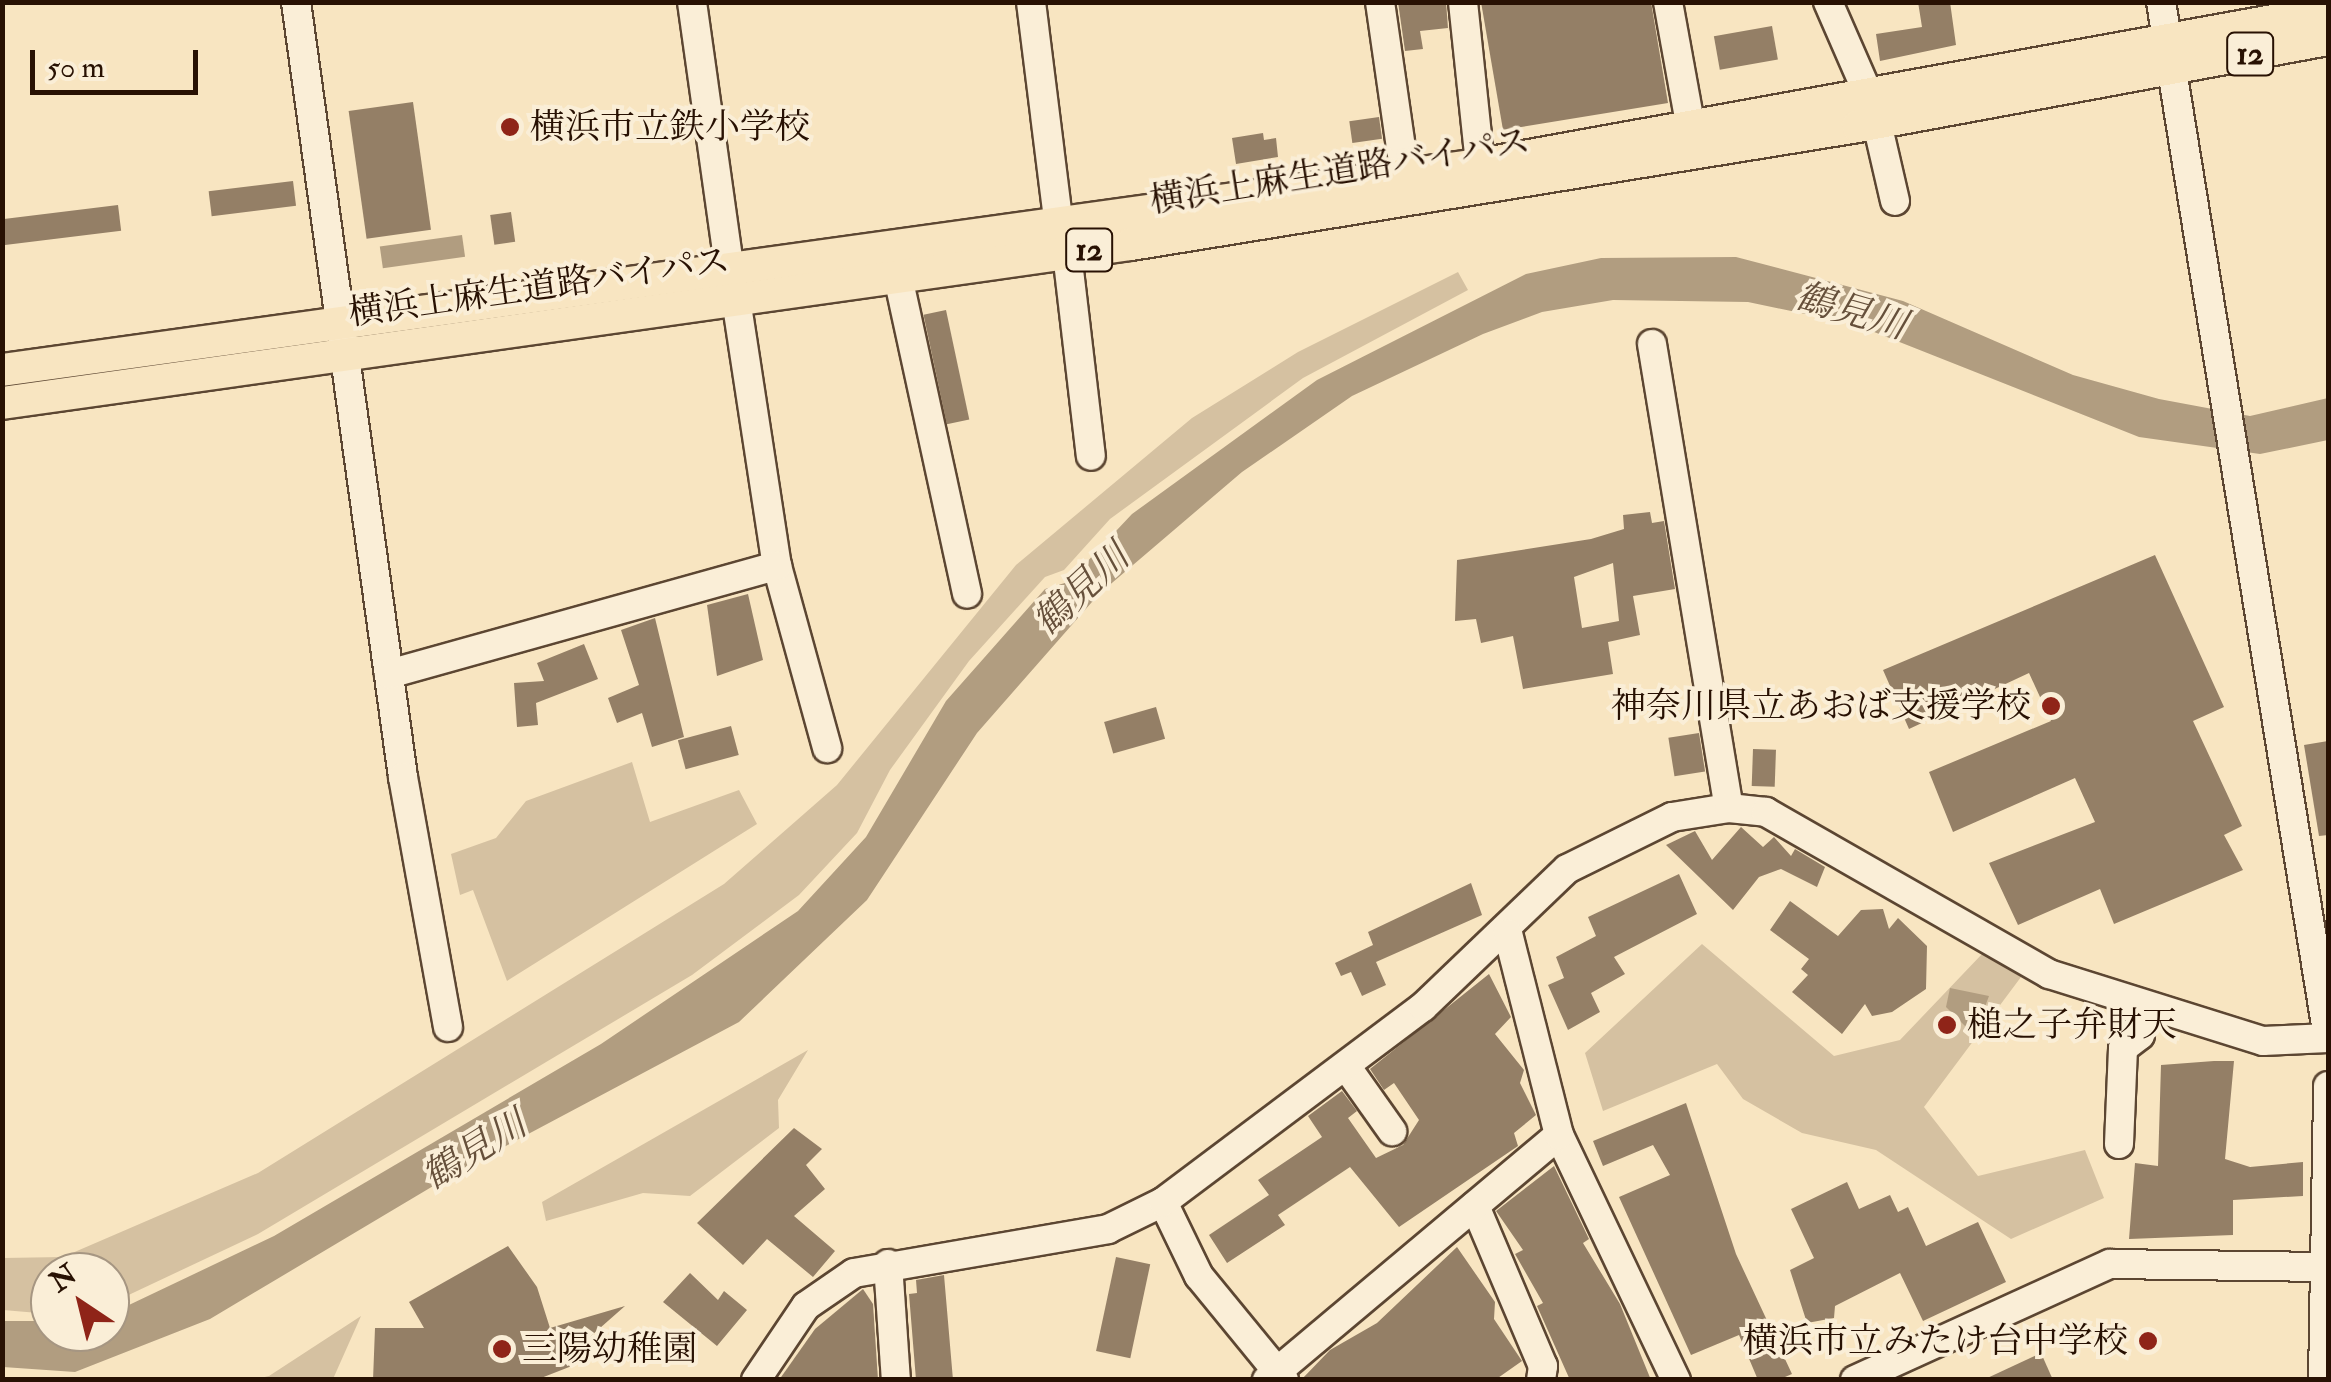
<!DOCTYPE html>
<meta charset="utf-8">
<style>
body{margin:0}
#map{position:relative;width:2331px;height:1382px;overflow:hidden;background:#f8e5c1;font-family:"IM FELL Double Pica","Noto Serif JP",serif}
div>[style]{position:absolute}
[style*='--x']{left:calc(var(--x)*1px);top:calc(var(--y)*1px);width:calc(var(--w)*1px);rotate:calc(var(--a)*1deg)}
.green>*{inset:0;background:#d5c1a1}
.water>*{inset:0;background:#b19d80;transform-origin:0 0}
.building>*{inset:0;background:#947f66;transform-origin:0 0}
.roads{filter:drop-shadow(2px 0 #5c4632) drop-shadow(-2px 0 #5c4632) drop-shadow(0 2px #5c4632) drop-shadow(0 -2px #5c4632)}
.minor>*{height:28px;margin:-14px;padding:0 14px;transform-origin:14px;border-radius:14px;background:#faeed7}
.major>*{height:32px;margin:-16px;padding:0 16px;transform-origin:16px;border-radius:16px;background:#f8e5c1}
.dots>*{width:28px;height:28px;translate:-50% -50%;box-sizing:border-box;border:5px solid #faeed7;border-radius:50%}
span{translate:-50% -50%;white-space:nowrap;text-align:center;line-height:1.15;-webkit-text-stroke:8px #faeed7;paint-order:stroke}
.shield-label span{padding:2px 8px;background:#faeed7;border:2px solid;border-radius:8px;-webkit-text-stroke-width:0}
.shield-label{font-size:32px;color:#281103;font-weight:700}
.poi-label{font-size:35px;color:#281103}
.left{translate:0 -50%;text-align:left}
.right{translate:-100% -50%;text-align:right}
.street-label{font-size:35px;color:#281103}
.water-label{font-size:38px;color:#66503b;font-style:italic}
.frame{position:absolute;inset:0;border:5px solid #281103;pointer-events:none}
.north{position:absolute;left:30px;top:1252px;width:100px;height:100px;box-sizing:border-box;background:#faeed7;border:2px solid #a69682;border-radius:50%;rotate:325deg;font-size:28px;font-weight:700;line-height:40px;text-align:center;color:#281103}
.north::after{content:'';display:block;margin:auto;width:35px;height:45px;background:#8f2418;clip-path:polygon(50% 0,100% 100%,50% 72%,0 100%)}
.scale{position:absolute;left:30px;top:50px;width:168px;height:45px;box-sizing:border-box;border:5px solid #281103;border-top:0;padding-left:12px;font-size:30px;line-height:35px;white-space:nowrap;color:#281103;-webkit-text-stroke:8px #faeed7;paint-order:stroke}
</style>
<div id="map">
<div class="green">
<i style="clip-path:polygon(1458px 272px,1468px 290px,1303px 378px,1110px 519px,1064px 570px,1045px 577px,969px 661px,890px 770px,857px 833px,799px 895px,692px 975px,258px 1234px,118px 1300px,110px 1301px,110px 1272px,50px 1272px,50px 1314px,3px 1310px,3px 1258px,63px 1257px,258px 1173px,724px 884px,837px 785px,1016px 565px,1192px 418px,1298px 352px)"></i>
<i style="clip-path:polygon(632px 762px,650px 822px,739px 790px,757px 824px,507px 981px,473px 890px,460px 895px,451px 854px,496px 838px,526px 801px)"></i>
<i style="clip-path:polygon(1702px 944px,1834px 1056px,1900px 1040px,1983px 953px,2021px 977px,1924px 1107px,1978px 1176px,2085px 1150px,2104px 1198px,2011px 1239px,1876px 1150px,1802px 1133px,1743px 1099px,1717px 1064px,1603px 1111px,1585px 1053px)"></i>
<i style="clip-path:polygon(808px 1050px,778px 1100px,779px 1128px,690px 1196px,643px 1193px,546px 1221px,542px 1202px)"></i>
<i style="clip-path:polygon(361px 1316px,333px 1379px,256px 1379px,269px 1376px)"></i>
</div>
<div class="water">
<i style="left:462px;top:235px;width:22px;height:83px;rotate:82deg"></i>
<i style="clip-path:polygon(1736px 257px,1903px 301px,2073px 375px,2159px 399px,2250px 416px,2328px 398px,2328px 440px,2260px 454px,2139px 437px,1854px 324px,1748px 302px,1613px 300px,1542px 312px,1483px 334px,1352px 396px,1242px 472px,1099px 594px,977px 733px,867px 900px,739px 1022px,455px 1173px,210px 1319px,75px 1372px,3px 1367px,3px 1321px,50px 1321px,50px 1332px,110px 1332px,110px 1314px,274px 1236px,601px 1044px,798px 911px,866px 837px,946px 701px,1045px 589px,1068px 582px,1132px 514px,1317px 380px,1526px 274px,1601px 258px)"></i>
<i style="clip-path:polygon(1950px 988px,1989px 996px,1979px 1023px,1966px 1027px,1946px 1007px)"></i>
</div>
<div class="building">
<i style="clip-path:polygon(1398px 2px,1446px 2px,1448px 28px,1420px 31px,1423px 49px,1405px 51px)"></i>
<i style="clip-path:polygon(1481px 2px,1651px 2px,1668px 103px,1503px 130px)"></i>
<i style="clip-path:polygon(1918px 2px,1950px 2px,1956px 45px,1880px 61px,1876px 34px,1922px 27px)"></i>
<i style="left:1772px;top:26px;width:34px;height:59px;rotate:80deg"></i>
<i style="left:413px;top:102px;width:129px;height:65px;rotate:82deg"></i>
<i style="left:1379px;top:117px;width:22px;height:30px;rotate:82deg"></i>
<i style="clip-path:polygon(1263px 133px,1264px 140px,1276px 138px,1278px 157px,1236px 164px,1232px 138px)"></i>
<i style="left:293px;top:181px;width:25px;height:85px;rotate:83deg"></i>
<i style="left:118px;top:205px;width:26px;height:117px;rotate:83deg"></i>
<i style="left:511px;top:212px;width:30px;height:21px;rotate:82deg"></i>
<i style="left:946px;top:310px;width:112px;height:23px;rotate:78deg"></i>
<i style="clip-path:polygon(evenodd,1650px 512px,1652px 523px,1664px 521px,1675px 589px,1633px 596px,1640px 635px,1608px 642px,1613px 674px,1523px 689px,1513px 636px,1481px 643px,1476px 619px,1455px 621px,1457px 560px,1591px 539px,1624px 529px,1623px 515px,1650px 512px,1613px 563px,1619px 621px,1582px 628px,1574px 577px,1613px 563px)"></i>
<i style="clip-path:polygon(2155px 555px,2224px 707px,2193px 721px,2242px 826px,2224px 835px,2243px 870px,2114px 924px,2100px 889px,2018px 925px,1989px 863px,2095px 822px,2075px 778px,1953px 832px,1929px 772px,2051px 721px,2029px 673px,1909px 729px,1883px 670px)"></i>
<i style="clip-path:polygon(748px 594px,763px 660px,717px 676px,707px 605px)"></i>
<i style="clip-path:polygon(655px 618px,684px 737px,652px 747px,642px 713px,617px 723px,608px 698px,639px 685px,621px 630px)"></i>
<i style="clip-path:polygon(584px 644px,598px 679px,536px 703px,538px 725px,517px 727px,514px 683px,544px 681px,537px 663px)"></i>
<i style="left:1156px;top:707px;width:33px;height:54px;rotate:74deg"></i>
<i style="left:731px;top:726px;width:30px;height:55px;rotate:75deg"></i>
<i style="left:1699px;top:733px;width:39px;height:31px;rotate:81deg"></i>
<i style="clip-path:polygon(2328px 741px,2328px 835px,2319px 836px,2304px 745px)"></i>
<i style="left:1753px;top:749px;width:23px;height:37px;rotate:2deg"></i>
<i style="clip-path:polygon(1741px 827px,1763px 847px,1774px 837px,1791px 856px,1795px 849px,1825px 867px,1817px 887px,1781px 869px,1759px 877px,1733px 910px,1666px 845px,1695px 831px,1712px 860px)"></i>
<i style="clip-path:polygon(1679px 874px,1697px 914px,1614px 957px,1625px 974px,1591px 993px,1600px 1012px,1568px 1030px,1548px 985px,1564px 978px,1556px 957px,1596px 936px,1588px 917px)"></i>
<i style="clip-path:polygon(1471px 883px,1482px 915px,1376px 962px,1386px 985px,1362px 996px,1351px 972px,1341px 976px,1335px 963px,1373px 945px,1368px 932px)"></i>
<i style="clip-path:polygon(1790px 901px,1838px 936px,1861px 910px,1883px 909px,1889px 929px,1898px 918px,1927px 946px,1926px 989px,1892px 1012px,1872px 1016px,1865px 1004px,1842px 1034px,1792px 992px,1808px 975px,1801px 969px,1809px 959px,1770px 930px)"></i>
<i style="clip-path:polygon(1489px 974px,1511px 1017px,1495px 1034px,1524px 1070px,1520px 1083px,1536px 1115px,1514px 1133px,1518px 1146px,1399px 1227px,1350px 1167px,1278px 1215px,1285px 1225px,1227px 1263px,1209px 1235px,1269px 1195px,1258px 1180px,1322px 1137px,1308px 1116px,1342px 1091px,1357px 1111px,1348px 1118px,1376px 1158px,1403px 1145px,1419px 1120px,1394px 1083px,1384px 1090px,1370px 1069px)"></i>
<i style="clip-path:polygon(2214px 1061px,2234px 1061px,2225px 1159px,2250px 1167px,2303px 1162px,2303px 1196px,2233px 1200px,2233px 1235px,2129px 1239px,2135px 1163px,2158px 1166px,2161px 1065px)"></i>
<i style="clip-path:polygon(1686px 1103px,1736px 1254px,1792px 1374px,1778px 1380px,1758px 1380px,1739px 1335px,1691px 1355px,1619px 1197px,1670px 1175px,1653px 1145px,1603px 1166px,1593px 1141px)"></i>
<i style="clip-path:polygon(794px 1128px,822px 1149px,806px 1165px,825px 1189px,794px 1216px,835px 1251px,813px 1277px,767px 1239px,743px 1265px,697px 1223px)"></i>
<i style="clip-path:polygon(1554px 1166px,1589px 1239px,1583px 1243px,1620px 1304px,1651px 1380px,1570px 1380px,1537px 1306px,1543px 1303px,1515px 1254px,1523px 1250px,1496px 1211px)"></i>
<i style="clip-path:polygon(1847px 1182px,1859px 1209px,1890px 1195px,1898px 1212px,1908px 1207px,1926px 1246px,1978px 1222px,2006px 1282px,1923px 1321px,1900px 1273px,1835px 1306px,1834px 1318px,1807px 1323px,1790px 1270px,1814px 1258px,1791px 1209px)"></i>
<i style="clip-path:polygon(508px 1246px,537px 1287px,550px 1328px,625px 1306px,575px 1350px,582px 1362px,536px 1380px,373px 1380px,375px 1328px,424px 1328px,409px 1302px)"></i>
<i style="clip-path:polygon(1457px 1247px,1495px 1302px,1494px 1319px,1522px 1361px,1495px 1380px,1301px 1380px,1330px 1350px,1377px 1323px)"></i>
<i style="left:1116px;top:1257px;width:35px;height:96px;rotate:12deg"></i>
<i style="clip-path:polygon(690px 1273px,718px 1300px,724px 1291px,747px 1310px,717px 1346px,663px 1302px)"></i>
<i style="clip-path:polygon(944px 1275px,953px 1380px,916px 1380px,909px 1294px,917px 1293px,916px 1280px)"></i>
<i style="clip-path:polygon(863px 1289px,873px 1304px,878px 1380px,779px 1380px,815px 1329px)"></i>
<i style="clip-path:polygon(2041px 1353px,2053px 1380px,1983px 1380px)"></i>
</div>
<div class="roads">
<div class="minor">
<i style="--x:296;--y:2;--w:782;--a:82.14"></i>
<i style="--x:403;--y:777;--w:254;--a:79.8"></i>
<i style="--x:692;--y:2;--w:273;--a:82"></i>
<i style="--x:1031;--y:2;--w:228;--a:82.9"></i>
<i style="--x:1380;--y:2;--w:176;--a:81.8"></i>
<i style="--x:1463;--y:2;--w:164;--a:84"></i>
<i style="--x:1668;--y:2;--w:129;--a:79.7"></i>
<i style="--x:1828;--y:2;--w:103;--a:66.4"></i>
<i style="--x:2161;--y:2;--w:1049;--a:80.84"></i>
<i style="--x:1877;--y:123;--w:80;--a:77"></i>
<i style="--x:1067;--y:253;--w:204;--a:83.3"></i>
<i style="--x:898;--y:277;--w:324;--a:77.7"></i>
<i style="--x:736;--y:299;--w:270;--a:81.3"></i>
<i style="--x:777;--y:566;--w:189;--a:74.6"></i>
<i style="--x:1652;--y:344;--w:470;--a:80.6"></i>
<i style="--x:389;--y:674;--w:403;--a:-15.6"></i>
<i style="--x:1346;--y:1066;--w:80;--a:54.7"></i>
<i style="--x:1559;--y:1135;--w:272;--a:64.5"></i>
<i style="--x:2119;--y:1144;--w:96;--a:-87.6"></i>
<i style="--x:2123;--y:1048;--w:21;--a:-37"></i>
<i style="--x:2140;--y:1035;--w:30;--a:-86"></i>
<i style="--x:1163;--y:1202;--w:82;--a:64.1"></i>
<i style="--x:1199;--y:1276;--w:134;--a:50.7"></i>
<i style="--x:1475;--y:1206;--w:174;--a:67"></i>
<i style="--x:1543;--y:1366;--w:14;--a:98"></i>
<i style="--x:888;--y:1264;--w:116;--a:86.1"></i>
<i style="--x:756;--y:1380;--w:89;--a:-56"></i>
<i style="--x:806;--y:1306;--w:58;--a:-34.5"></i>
<i style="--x:854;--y:1273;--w:258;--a:-9.8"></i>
<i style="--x:1108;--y:1229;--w:61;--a:-26.1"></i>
<i style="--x:1163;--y:1202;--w:325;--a:-36.9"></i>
<i style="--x:1423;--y:1007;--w:199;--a:-43.8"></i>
<i style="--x:1567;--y:869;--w:117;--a:-26.3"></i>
<i style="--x:1672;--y:817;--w:58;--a:-9"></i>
<i style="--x:1729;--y:808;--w:37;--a:6"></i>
<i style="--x:1766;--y:812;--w:326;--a:29.8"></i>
<i style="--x:2049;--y:974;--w:224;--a:17.4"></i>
<i style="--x:2263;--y:1041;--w:65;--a:-2.6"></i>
<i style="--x:1267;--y:1380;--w:381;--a:-40"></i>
<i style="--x:1559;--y:1135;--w:208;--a:-104.2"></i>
<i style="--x:1855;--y:1380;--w:280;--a:-24.5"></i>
<i style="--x:2110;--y:1264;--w:218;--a:0.8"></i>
<i style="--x:2323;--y:1380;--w:294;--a:-89"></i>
</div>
<div class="major">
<i style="--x:2;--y:370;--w:1492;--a:-7.9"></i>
<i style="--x:1480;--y:165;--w:862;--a:-10.29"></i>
<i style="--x:2;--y:403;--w:1140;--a:-8.02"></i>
<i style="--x:1131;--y:244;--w:737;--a:-9.22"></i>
<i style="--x:1858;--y:126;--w:478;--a:-10.5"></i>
</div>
</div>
<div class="dots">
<i style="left:510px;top:127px;background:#8f2418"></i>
<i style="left:2051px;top:706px;background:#8f2418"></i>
<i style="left:1947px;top:1025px;background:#8f2418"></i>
<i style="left:2148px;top:1341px;background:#8f2418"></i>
<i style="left:502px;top:1349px;background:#8f2418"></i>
</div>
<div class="shield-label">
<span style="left:2250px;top:54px">12</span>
<span style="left:1089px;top:250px">12</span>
</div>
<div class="poi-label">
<span class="left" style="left:530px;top:127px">横浜市立鉄小学校</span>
<span class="right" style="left:2031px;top:706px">神奈川県立あおば支援学校</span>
<span class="left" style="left:1967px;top:1025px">槌之子弁財天</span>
<span class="right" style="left:2128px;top:1341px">横浜市立みたけ台中学校</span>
<span class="left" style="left:522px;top:1349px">三陽幼稚園</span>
</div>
<div class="street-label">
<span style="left:1340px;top:171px;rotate:-9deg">横浜上麻生道路バイパス</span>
<span style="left:539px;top:287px;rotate:-8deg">横浜上麻生道路バイパス</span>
</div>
<div class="water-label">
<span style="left:1851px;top:312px;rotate:16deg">鶴見川</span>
<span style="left:1082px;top:590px;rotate:-43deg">鶴見川</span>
<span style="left:475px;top:1151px;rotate:-32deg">鶴見川</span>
</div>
<div class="frame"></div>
<div class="north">N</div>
<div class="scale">50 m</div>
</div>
